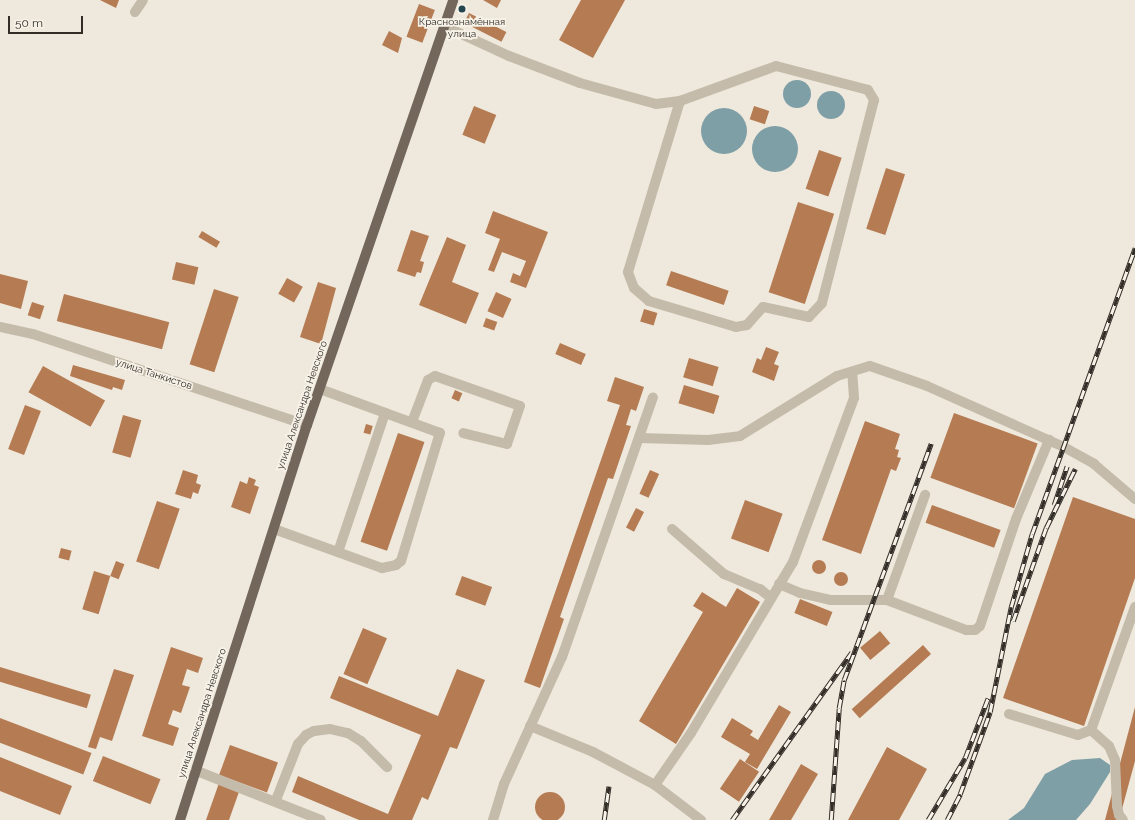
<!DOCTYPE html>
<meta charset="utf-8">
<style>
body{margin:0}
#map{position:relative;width:1135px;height:820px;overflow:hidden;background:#eee9dc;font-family:Raleway,sans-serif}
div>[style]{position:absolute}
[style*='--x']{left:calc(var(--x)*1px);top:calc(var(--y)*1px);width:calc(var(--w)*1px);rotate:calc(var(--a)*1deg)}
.water>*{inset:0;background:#7f9fa7}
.round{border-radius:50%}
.building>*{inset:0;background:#b57b53;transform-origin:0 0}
.minor>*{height:10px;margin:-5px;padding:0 5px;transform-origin:5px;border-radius:5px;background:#c5bbaa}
.major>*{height:10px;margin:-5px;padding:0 5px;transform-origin:5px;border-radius:5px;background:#73675b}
.rail>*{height:4.5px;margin-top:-2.25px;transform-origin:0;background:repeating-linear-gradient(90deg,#f7f2e8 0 9px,#332d28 0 18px);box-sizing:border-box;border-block:1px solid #332d28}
.dots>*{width:11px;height:11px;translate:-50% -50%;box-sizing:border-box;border:2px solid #f7f2e8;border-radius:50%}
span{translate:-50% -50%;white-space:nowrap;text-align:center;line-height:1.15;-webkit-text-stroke:3.5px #f7f2e8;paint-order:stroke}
.poi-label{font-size:10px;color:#332d28}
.street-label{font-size:10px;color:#332d28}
.scale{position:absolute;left:8px;top:16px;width:75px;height:18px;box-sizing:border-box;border:2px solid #332d28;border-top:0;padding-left:5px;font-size:12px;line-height:14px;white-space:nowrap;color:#332d28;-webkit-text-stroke:3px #f7f2e8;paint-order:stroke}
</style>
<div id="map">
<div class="water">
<i class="round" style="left:783px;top:80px;width:28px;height:28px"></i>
<i class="round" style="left:817px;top:91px;width:28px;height:28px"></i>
<i class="round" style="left:701px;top:108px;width:46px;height:46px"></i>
<i class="round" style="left:752px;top:126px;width:46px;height:46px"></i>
<i style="clip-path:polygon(1100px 758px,1110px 765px,1110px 772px,1090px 804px,1076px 820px,1008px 820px,1024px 808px,1045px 774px,1072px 760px)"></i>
</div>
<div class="building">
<i style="clip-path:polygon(100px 0,119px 0,116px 8px)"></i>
<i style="clip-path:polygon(483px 0,501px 0,497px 8px)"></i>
<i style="clip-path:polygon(581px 0,625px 0,593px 58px,559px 40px)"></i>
<i style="left:419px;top:4px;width:17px;height:35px;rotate:21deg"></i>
<i style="left:469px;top:13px;width:42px;height:11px;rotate:27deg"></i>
<i style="clip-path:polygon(389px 31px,402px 38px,398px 53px,382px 45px)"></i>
<i style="left:474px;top:106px;width:24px;height:31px;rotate:22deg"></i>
<i style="left:754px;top:106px;width:16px;height:14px;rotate:18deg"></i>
<i style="left:819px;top:150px;width:24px;height:41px;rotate:19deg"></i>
<i style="left:886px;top:168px;width:20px;height:64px;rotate:18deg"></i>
<i style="left:798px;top:202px;width:38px;height:95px;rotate:18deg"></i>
<i style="clip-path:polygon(493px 211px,548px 232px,526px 288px,510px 282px,513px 273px,520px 276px,526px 261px,502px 252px,494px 272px,488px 270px,500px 239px,485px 233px)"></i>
<i style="clip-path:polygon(411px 230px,429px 236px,420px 261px,424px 262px,421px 273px,417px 272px,415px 277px,397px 271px)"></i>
<i style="left:202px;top:231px;width:21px;height:7px;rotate:31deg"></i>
<i style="clip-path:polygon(447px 237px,466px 245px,452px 282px,479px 293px,466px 324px,419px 305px)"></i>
<i style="left:176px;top:262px;width:23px;height:18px;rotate:13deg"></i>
<i style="left:671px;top:271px;width:61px;height:15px;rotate:19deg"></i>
<i style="clip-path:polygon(0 274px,28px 281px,21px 309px,0 303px)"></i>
<i style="left:287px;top:278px;width:18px;height:18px;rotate:29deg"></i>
<i style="clip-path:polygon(318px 282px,336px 288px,321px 344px,300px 337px)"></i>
<i style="left:214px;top:289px;width:26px;height:79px;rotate:18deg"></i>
<i style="left:496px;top:292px;width:17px;height:21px;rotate:24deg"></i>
<i style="left:64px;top:294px;width:109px;height:28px;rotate:15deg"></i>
<i style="left:32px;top:302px;width:13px;height:14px;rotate:18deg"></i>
<i style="left:644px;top:309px;width:14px;height:13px;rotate:17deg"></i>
<i style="left:486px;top:318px;width:12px;height:9px;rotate:20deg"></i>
<i style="left:560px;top:343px;width:28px;height:12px;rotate:23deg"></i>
<i style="clip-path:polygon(766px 347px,779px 352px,774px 364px,779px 366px,774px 381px,752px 372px,757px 358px,761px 360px)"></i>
<i style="left:689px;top:358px;width:31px;height:20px;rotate:17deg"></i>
<i style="clip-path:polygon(73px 365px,125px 380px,122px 390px,113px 387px,112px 390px,70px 376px)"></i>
<i style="left:43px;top:366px;width:71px;height:30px;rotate:29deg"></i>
<i style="clip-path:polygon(615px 377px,644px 387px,636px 411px,631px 409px,626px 425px,631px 426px,613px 479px,608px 478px,560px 617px,564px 619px,540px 688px,524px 682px,620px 405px,607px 401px)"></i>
<i style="left:684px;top:385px;width:37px;height:19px;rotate:17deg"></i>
<i style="left:455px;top:390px;width:8px;height:9px;rotate:23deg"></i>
<i style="left:25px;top:405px;width:17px;height:47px;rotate:21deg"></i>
<i style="left:954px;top:413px;width:89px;height:69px;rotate:20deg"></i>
<i style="left:123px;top:415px;width:19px;height:39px;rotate:16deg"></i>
<i style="clip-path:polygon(865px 421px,900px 434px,895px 449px,899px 450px,897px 457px,901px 458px,896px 471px,891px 469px,861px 554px,822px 540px)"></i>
<i style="left:366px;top:424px;width:7px;height:9px;rotate:16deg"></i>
<i style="left:398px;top:433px;width:28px;height:115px;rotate:19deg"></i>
<i style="clip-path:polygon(183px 470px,198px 475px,196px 483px,201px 485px,198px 494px,193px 492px,191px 499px,175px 494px)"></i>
<i style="left:650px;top:470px;width:10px;height:26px;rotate:24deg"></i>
<i style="clip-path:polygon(249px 477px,256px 480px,254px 485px,259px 487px,250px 514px,231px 507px,240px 481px,247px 484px)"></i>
<i style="clip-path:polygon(1073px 497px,1135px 519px,1135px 578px,1084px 726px,1003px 698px)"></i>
<i style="left:745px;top:500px;width:40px;height:41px;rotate:20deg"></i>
<i style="left:157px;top:501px;width:24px;height:64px;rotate:19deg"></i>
<i style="left:932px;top:505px;width:73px;height:19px;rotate:20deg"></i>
<i style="left:636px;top:508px;width:9px;height:22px;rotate:27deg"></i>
<i style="left:61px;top:548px;width:11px;height:10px;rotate:15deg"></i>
<i class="round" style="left:812px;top:560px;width:14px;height:14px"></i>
<i style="left:116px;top:561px;width:9px;height:16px;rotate:21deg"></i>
<i style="left:94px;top:571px;width:17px;height:40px;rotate:17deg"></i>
<i class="round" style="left:834px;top:572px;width:14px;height:14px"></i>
<i style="left:462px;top:576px;width:32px;height:20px;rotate:20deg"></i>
<i style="clip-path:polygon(737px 588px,760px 602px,676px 744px,639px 721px,703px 612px,693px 606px,702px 592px,726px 607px)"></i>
<i style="left:800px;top:599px;width:35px;height:15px;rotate:22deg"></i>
<i style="left:363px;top:628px;width:26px;height:50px;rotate:23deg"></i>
<i style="left:880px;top:631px;width:16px;height:26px;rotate:50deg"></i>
<i style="left:923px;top:645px;width:12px;height:96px;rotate:48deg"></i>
<i style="clip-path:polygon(171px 647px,203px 658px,198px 673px,187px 669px,182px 685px,190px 687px,181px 713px,173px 710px,168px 724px,179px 728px,173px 746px,142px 736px)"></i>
<i style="left:0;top:667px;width:95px;height:14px;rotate:17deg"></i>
<i style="clip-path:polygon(114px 669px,134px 675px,112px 741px,100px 737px,96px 749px,88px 747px)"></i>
<i style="clip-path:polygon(457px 669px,485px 680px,457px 749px,450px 747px,428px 800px,422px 797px,412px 820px,359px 820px,292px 792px,298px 776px,388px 814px,421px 735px,330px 698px,339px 676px,438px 716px)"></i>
<i style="clip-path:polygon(779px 705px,791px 712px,757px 769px,745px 762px,750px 754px,721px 737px,732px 718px,753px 731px,750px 735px,758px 740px)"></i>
<i style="clip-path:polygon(1135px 707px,1135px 761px,1119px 820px,1105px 820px)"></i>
<i style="left:0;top:718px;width:98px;height:23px;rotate:21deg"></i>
<i style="left:230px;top:745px;width:51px;height:32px;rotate:20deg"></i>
<i style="clip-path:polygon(887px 747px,927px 769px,899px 820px,848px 820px)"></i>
<i style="left:103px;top:756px;width:62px;height:27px;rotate:22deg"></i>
<i style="clip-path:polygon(0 757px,72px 786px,60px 815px,0 791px)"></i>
<i style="left:740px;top:759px;width:23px;height:36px;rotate:34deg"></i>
<i style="clip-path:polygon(801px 764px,818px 774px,791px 820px,769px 820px)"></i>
<i style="clip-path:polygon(219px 783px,240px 789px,229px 820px,206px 820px)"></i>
<i class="round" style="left:535px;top:792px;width:30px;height:30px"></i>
</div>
<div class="minor">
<i style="--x:135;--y:12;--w:14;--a:-56"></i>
<i style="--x:444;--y:26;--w:72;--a:24.8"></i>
<i style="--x:509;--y:56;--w:76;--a:20.8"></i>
<i style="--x:580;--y:83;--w:79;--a:15.4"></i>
<i style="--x:656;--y:104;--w:24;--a:-7"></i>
<i style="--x:680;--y:101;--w:102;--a:-20"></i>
<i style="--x:776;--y:66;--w:95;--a:14.6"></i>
<i style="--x:868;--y:90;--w:12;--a:59"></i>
<i style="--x:874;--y:100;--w:210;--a:104.4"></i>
<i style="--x:822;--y:303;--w:19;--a:133"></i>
<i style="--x:809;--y:317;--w:47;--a:-167.7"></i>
<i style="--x:763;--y:307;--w:24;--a:132"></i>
<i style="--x:747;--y:325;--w:11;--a:170"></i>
<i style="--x:736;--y:327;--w:91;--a:-163.4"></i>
<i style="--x:649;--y:301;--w:20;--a:-139"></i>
<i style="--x:634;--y:288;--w:17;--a:-111"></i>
<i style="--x:628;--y:272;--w:179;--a:-73.1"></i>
<i style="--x:0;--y:327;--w:34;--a:12"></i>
<i style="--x:33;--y:334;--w:289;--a:18.4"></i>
<i style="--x:412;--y:422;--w:45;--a:-69.1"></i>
<i style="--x:428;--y:380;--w:8;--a:-30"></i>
<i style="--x:435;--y:376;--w:90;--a:19.4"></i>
<i style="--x:520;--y:406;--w:40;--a:108.9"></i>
<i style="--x:507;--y:444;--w:45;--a:-166"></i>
<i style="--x:639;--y:438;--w:69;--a:1.7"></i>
<i style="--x:708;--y:440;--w:32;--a:-7"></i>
<i style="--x:740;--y:436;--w:114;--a:-31.7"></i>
<i style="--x:837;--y:376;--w:34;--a:-17"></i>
<i style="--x:870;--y:366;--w:60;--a:19.3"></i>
<i style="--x:927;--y:386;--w:148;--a:24"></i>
<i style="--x:1062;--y:446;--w:37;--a:29"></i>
<i style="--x:1094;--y:464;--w:54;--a:40.5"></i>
<i style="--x:274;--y:529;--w:115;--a:19.9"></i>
<i style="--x:382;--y:568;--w:14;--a:-12"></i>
<i style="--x:396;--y:565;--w:6;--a:-39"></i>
<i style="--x:401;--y:561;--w:134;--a:-73.1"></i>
<i style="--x:440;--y:433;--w:128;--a:-159.9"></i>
<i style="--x:672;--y:529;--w:69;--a:40.9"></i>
<i style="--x:724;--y:574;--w:39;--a:23"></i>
<i style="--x:760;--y:589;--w:14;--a:39"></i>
<i style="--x:338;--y:552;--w:147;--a:-71.3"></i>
<i style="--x:779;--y:584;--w:23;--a:23"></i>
<i style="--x:800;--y:593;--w:31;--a:13"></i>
<i style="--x:830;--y:600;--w:57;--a:0"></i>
<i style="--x:887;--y:600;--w:85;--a:20.8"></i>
<i style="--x:966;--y:630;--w:9;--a:0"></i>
<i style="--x:975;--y:630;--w:6;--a:-39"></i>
<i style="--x:980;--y:626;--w:113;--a:-71.4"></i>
<i style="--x:1016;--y:519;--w:86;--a:-67.3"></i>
<i style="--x:887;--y:600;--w:112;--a:-70.1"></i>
<i style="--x:1009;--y:714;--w:72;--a:16.9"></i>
<i style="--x:1078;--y:735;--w:14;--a:-21"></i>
<i style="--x:1091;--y:730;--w:131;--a:-70.3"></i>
<i style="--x:530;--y:726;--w:68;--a:22.4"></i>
<i style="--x:593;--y:752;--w:70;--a:28"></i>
<i style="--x:655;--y:785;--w:58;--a:37.3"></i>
<i style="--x:1091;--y:730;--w:24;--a:42"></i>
<i style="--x:1109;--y:746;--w:15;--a:67"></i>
<i style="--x:1115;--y:760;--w:46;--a:87.5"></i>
<i style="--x:1117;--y:806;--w:9;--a:77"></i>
<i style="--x:1119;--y:815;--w:6;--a:51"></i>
<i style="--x:197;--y:771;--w:133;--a:21.6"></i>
<i style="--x:655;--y:785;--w:63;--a:-55.3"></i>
<i style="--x:691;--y:733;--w:199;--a:-59.2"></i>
<i style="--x:793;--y:562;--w:175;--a:-69.6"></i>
<i style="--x:854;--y:398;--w:26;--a:-94"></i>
<i style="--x:276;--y:800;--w:60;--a:-68.6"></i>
<i style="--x:298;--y:744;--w:12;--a:-48"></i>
<i style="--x:306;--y:735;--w:9;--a:-27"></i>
<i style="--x:314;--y:731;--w:16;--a:-7"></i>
<i style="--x:330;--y:729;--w:18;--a:13"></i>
<i style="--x:348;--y:733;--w:15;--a:32"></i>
<i style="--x:361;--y:741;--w:37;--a:45"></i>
<i style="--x:493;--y:820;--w:38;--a:-73"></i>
<i style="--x:504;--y:784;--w:140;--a:-65.5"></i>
<i style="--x:562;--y:657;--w:275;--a:-70.7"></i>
</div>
<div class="major">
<i style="--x:180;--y:820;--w:415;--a:-72.2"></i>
<i style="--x:307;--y:425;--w:449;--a:-71"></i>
</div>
<div class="rail">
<i style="--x:1054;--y:505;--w:41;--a:-71.6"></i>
<i style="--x:1013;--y:621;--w:99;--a:-70.5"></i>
<i style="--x:1046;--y:528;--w:66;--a:-63.8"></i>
<i style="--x:604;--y:820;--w:34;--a:-82"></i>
<i style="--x:732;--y:820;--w:206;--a:-54.5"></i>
<i style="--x:831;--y:820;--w:112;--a:-85.9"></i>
<i style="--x:839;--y:708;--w:28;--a:-80"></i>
<i style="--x:844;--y:680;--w:252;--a:-69.8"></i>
<i style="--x:928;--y:820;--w:72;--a:-59.2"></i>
<i style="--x:965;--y:758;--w:64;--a:-69"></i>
<i style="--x:947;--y:820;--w:29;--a:-63"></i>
<i style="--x:960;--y:794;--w:87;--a:-69.9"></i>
<i style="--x:990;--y:712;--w:107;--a:-78.7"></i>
<i style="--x:1011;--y:607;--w:76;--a:-74"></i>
<i style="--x:1032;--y:534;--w:304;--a:-70.2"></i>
</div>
<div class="dots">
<i style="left:462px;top:9px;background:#23454f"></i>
</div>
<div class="poi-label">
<span style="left:462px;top:27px">Краснознамённая<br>улица</span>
</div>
<div class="street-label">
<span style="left:154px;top:374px;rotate:18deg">улица Танкистов</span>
<span style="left:302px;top:405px;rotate:-71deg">улица Александра Невского</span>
<span style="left:202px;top:713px;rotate:-72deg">улица Александра Невского</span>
</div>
<div class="scale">50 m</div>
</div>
